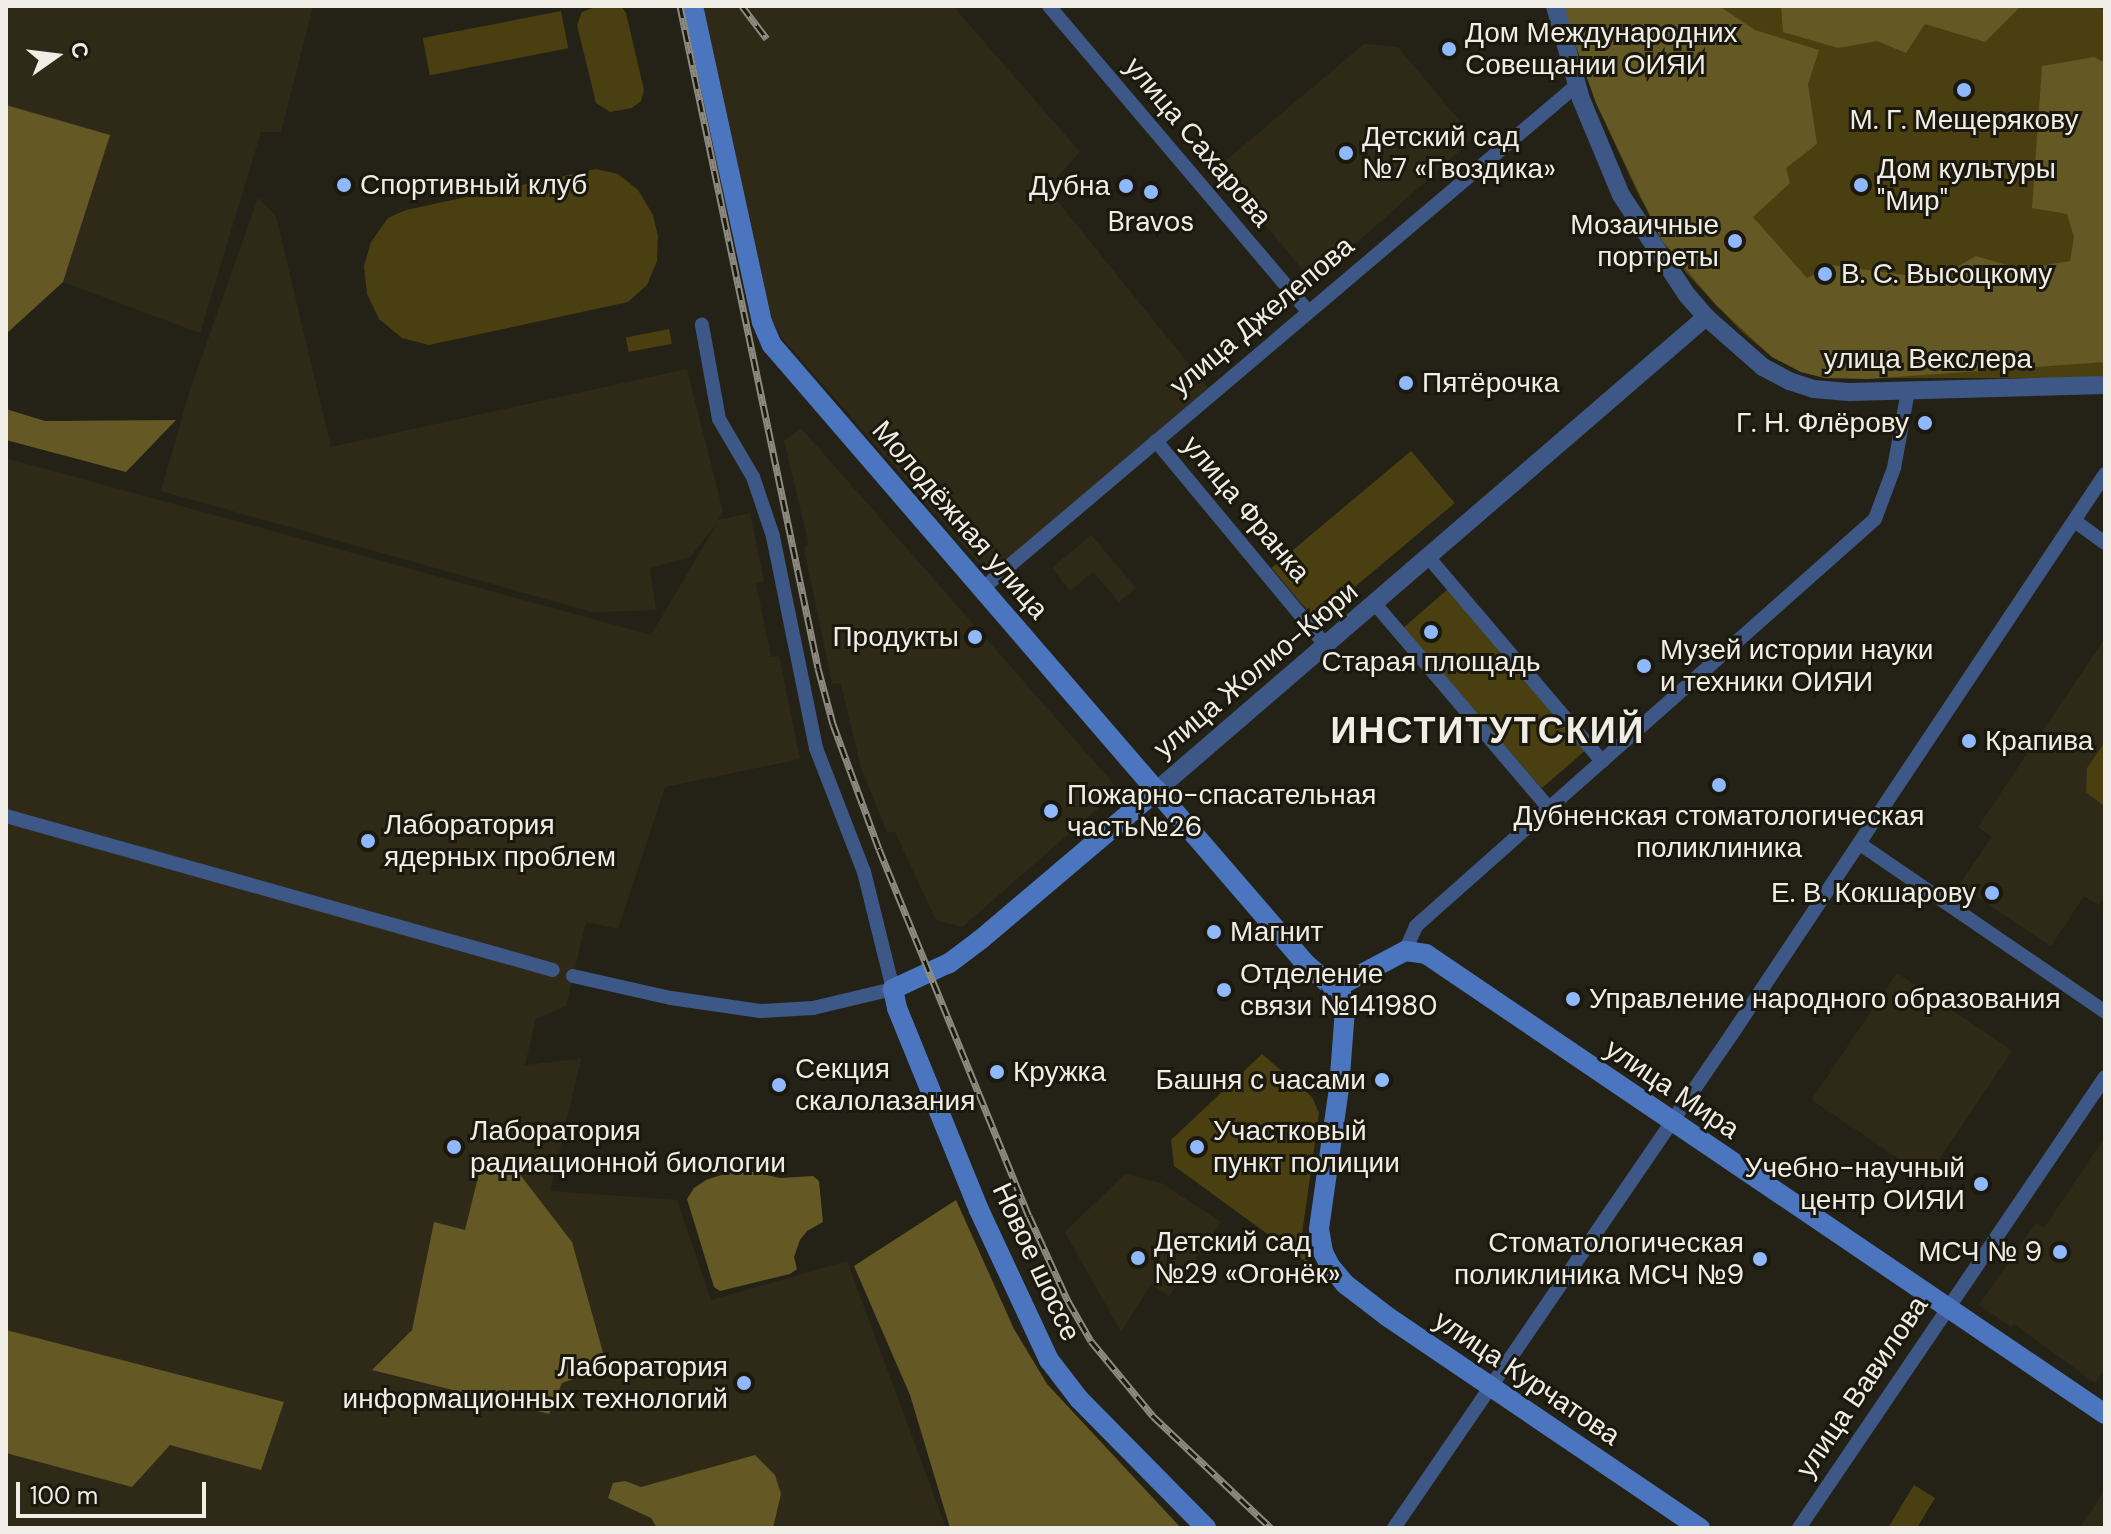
<!DOCTYPE html>
<meta charset="utf-8">
<style>
body{margin:0}
#map{position:relative;width:2111px;height:1534px;overflow:hidden;background:#242216;font-family:"DM Sans",sans-serif}
div>[style]{position:absolute}
[style*='--x']{left:calc(var(--x)*1px);top:calc(var(--y)*1px);width:calc(var(--w)*1px);rotate:calc(var(--a)*1deg)}
.built>*{inset:0;background:#2f2a18;transform-origin:0 0}
.green>*{inset:0;background:#4a3f10;transform-origin:0 0}
.forest>*{inset:0;background:#645824}
.minor>*{height:14px;margin:-7px;padding:0 7px;transform-origin:7px;border-radius:7px;background:#3d5886}
.tertiary>*{height:18px;margin:-9px;padding:0 9px;transform-origin:9px;border-radius:9px;background:#3d5886}
.secondary>*{height:20px;margin:-10px;padding:0 10px;transform-origin:10px;border-radius:10px;background:#4b76bf}
.rail>*{height:7px;margin-top:-3.5px;transform-origin:0;background:repeating-linear-gradient(90deg,#1b180d 0 12px,#8d8b81 0 24px);box-sizing:border-box;border-block:2px solid #8d8b81}
.dots>*{width:22px;height:22px;translate:-50% -50%;box-sizing:border-box;border:4px solid #1b180d;border-radius:50%}
span{translate:-50% -50%;white-space:nowrap;text-align:center;line-height:1.15;-webkit-text-stroke:6px #1b180d;paint-order:stroke}
.poi-label{font-size:28px;color:#efede5}
.left{translate:0 -50%;text-align:left}
.right{translate:-100% -50%;text-align:right}
.street-label{font-size:28px;color:#efede5}
.district-label{font-size:36px;color:#efede5;font-weight:700;letter-spacing:2px}
.frame{position:absolute;inset:0;border:8px solid #efede5;pointer-events:none}
.north{position:absolute;left:16px;top:16px;width:80px;height:80px;-webkit-text-stroke:6px #1b180d;paint-order:stroke;rotate:76deg;font-size:22px;font-weight:700;line-height:32px;text-align:center;color:#efede5}
.north::after{content:'';display:block;margin:auto;width:28px;height:36px;background:#efede5;clip-path:polygon(50% 0,100% 100%,50% 72%,0 100%)}
.scale{position:absolute;left:16px;top:1482px;width:190px;height:36px;box-sizing:border-box;border:4px solid #efede5;border-top:0;padding-left:10px;font-size:24px;line-height:28px;white-space:nowrap;color:#efede5;-webkit-text-stroke:6px #1b180d;paint-order:stroke}
</style>
<div id="map">
<div class="built">
<i style="clip-path:polygon(6px 6px,313px 6px,281px 132px,261px 132px,200px 333px,63px 282px,109px 136px,6px 105px)"></i>
<i style="clip-path:polygon(701px 6px,953px 6px,1080px 152px,1047px 188px,1208px 388px,997px 569px,982px 567px,783px 339px,769px 315px)"></i>
<i style="clip-path:polygon(1364px 44px,1398px 47px,1474px 138px,1313px 282px,1217px 168px)"></i>
<i style="clip-path:polygon(258px 198px,276px 216px,331px 447px,687px 369px,723px 512px,718px 520px,750px 513px,764px 581px,756px 583px,771px 657px,779px 656px,800px 759px,665px 787px,618px 929px,586px 922px,566px 1006px,536px 1019px,525px 1065px,581px 1059px,550px 1191px,677px 1200px,711px 1300px,847px 1261px,946px 1528px,6px 1528px,6px 458px,651px 635px,718px 522px,690px 557px,650px 568px,656px 610px,592px 612px,161px 491px,190px 390px)"></i>
<i style="clip-path:polygon(801px 428px,1119px 790px,962px 927px,936px 920px,895px 832px,887px 832px,861px 768px,841px 684px,832px 683px,804px 549px,809px 545px,784px 441px)"></i>
<i style="clip-path:polygon(1091px 535px,1136px 588px,1119px 602px,1093px 572px,1070px 591px,1052px 568px)"></i>
<i style="clip-path:polygon(2105px 638px,2105px 896px,2099px 905px,2084px 896px,2051px 946px,1959px 885px,1992px 837px,1978px 827px)"></i>
<i style="left:1897px;top:973px;width:139px;height:153px;rotate:34deg"></i>
<i style="clip-path:polygon(2105px 1137px,2105px 1369px,2095px 1383px,2014px 1324px,2011px 1327px,1979px 1305px,2036px 1223px,2044px 1228px)"></i>
<i style="clip-path:polygon(1125px 1174px,1161px 1183px,1221px 1222px,1169px 1296px,1151px 1284px,1121px 1332px,1065px 1232px)"></i>
<i style="clip-path:polygon(2105px 1490px,2105px 1528px,2079px 1528px)"></i>
</div>
<div class="green">
<i style="clip-path:polygon(598px 6px,621px 6px,626px 13px,644px 90px,641px 101px,632px 108px,610px 112px,596px 103px,577px 25px,582px 12px)"></i>
<i style="clip-path:polygon(1561px 6px,2098px 6px,2105px 10px,2105px 378px,1825px 378px,1801px 372px,1772px 357px,1742px 332px,1686px 273px,1639px 196px,1596px 103px)"></i>
<i style="left:561px;top:11px;width:38px;height:141px;rotate:79deg"></i>
<i style="clip-path:polygon(596px 169px,618px 174px,638px 190px,653px 215px,658px 236px,657px 261px,647px 285px,628px 302px,429px 345px,402px 338px,379px 319px,367px 294px,364px 266px,371px 242px,388px 218px,406px 210px)"></i>
<i style="left:669px;top:329px;width:15px;height:44px;rotate:79deg"></i>
<i style="left:1411px;top:451px;width:68px;height:182px;rotate:50deg"></i>
<i style="left:1448px;top:589px;width:212px;height:60px;rotate:49deg"></i>
<i style="clip-path:polygon(2105px 742px,2105px 807px,2086px 792px,2087px 768px)"></i>
<i style="clip-path:polygon(1262px 1054px,1312px 1097px,1319px 1113px,1302px 1234px,1309px 1264px,1174px 1166px,1171px 1140px)"></i>
<i style="clip-path:polygon(1914px 1485px,1935px 1498px,1917px 1528px,1888px 1528px)"></i>
</div>
<div class="forest">
<i style="clip-path:polygon(1562px 6px,1719px 6px,1755px 30px,1819px 50px,1808px 84px,1817px 144px,1786px 168px,1790px 183px,1753px 217px,1807px 278px,1831px 265px,1919px 277px,1945px 274px,1976px 256px,2021px 269px,2070px 261px,2074px 237px,2067px 214px,2032px 208px,2042px 66px,2094px 57px,2105px 63px,2105px 362px,1868px 379px,1825px 378px,1801px 372px,1772px 357px,1716px 305px,1662px 241px,1596px 103px)"></i>
<i style="clip-path:polygon(1781px 6px,2021px 6px,1985px 42px,1925px 24px,1906px 53px,1877px 41px,1838px 48px,1783px 32px)"></i>
<i style="clip-path:polygon(6px 105px,110px 135px,63px 282px,6px 334px)"></i>
<i style="clip-path:polygon(6px 409px,45px 421px,176px 420px,126px 472px,6px 440px)"></i>
<i style="clip-path:polygon(482px 1161px,518px 1172px,572px 1242px,607px 1367px,562px 1383px,549px 1414px,372px 1370px,412px 1330px,434px 1222px,465px 1230px)"></i>
<i style="clip-path:polygon(740px 1169px,780px 1178px,813px 1176px,819px 1181px,823px 1222px,807px 1231px,800px 1240px,794px 1257px,797px 1269px,790px 1274px,720px 1291px,714px 1287px,687px 1199px,694px 1188px,706px 1180px)"></i>
<i style="clip-path:polygon(956px 1200px,1014px 1329px,1047px 1384px,1181px 1528px,950px 1528px,910px 1395px,854px 1266px)"></i>
<i style="clip-path:polygon(6px 1330px,284px 1402px,261px 1470px,170px 1445px,132px 1487px,6px 1453px)"></i>
<i style="clip-path:polygon(755px 1455px,775px 1475px,781px 1494px,773px 1528px,657px 1528px,651px 1518px,608px 1498px,613px 1483px,625px 1481px,641px 1487px)"></i>
</div>
<div class="minor">
<i style="--x:1049;--y:6;--w:400;--a:49.7"></i>
<i style="--x:1156;--y:441;--w:268;--a:50.3"></i>
<i style="--x:2076;--y:522;--w:36;--a:36"></i>
<i style="--x:1429;--y:558;--w:267;--a:49.6"></i>
<i style="--x:982;--y:589;--w:780;--a:-40.27"></i>
<i style="--x:1376;--y:605;--w:267;--a:49.6"></i>
<i style="--x:6;--y:816;--w:568;--a:15.72"></i>
<i style="--x:1860;--y:844;--w:297;--a:34.4"></i>
<i style="--x:1405;--y:951;--w:27;--a:-66"></i>
<i style="--x:1416;--y:926;--w:613;--a:-41.56"></i>
<i style="--x:1875;--y:519;--w:54;--a:-69.6"></i>
<i style="--x:1894;--y:468;--w:78;--a:-79.7"></i>
<i style="--x:573;--y:976;--w:100;--a:12.7"></i>
<i style="--x:671;--y:998;--w:90;--a:8.3"></i>
<i style="--x:760;--y:1011;--w:53;--a:-3.2"></i>
<i style="--x:813;--y:1008;--w:82;--a:-13.4"></i>
<i style="--x:893;--y:989;--w:121;--a:-103.9"></i>
<i style="--x:864;--y:872;--w:133;--a:-111.2"></i>
<i style="--x:816;--y:748;--w:216;--a:-101.5"></i>
<i style="--x:773;--y:536;--w:62;--a:-108.7"></i>
<i style="--x:753;--y:477;--w:67;--a:-120.4"></i>
<i style="--x:719;--y:419;--w:96;--a:-100.3"></i>
<i style="--x:1394;--y:1528;--w:599;--a:-55.62"></i>
<i style="--x:1732;--y:1034;--w:673;--a:-56.33"></i>
<i style="--x:1799;--y:1528;--w:545;--a:-55.84"></i>
</div>
<div class="tertiary">
<i style="--x:1555;--y:6;--w:97;--a:74.4"></i>
<i style="--x:1581;--y:99;--w:104;--a:67.4"></i>
<i style="--x:1621;--y:195;--w:120;--a:56.6"></i>
<i style="--x:1687;--y:295;--w:29;--a:49"></i>
<i style="--x:1706;--y:317;--w:76;--a:41.3"></i>
<i style="--x:1763;--y:367;--w:30;--a:28"></i>
<i style="--x:1789;--y:381;--w:26;--a:18"></i>
<i style="--x:1814;--y:389;--w:37;--a:5"></i>
<i style="--x:1851;--y:392;--w:254;--a:-1.6"></i>
<i style="--x:1157;--y:790;--w:725;--a:-40.75"></i>
</div>
<div class="secondary">
<i style="--x:693;--y:6;--w:323;--a:77.7"></i>
<i style="--x:762;--y:322;--w:25;--a:67"></i>
<i style="--x:772;--y:345;--w:816;--a:49.22"></i>
<i style="--x:1305;--y:963;--w:33;--a:41"></i>
<i style="--x:1330;--y:985;--w:9;--a:6"></i>
<i style="--x:1157;--y:790;--w:232;--a:139.7"></i>
<i style="--x:980;--y:940;--w:39;--a:143"></i>
<i style="--x:949;--y:963;--w:62;--a:155.1"></i>
<i style="--x:893;--y:989;--w:19;--a:78"></i>
<i style="--x:897;--y:1008;--w:218;--a:67.9"></i>
<i style="--x:979;--y:1210;--w:166;--a:65"></i>
<i style="--x:1049;--y:1360;--w:49;--a:52.4"></i>
<i style="--x:1079;--y:1399;--w:181;--a:45.4"></i>
<i style="--x:1339;--y:986;--w:75;--a:-27.9"></i>
<i style="--x:1405;--y:951;--w:21;--a:8"></i>
<i style="--x:1426;--y:954;--w:820;--a:34.12"></i>
<i style="--x:1339;--y:986;--w:24;--a:75"></i>
<i style="--x:1345;--y:1009;--w:79;--a:94.3"></i>
<i style="--x:1339;--y:1088;--w:142;--a:98.1"></i>
<i style="--x:1319;--y:1229;--w:23;--a:80"></i>
<i style="--x:1323;--y:1252;--w:16;--a:63"></i>
<i style="--x:1330;--y:1266;--w:23;--a:50"></i>
<i style="--x:1345;--y:1284;--w:54;--a:37.5"></i>
<i style="--x:1388;--y:1317;--w:377;--a:34.1"></i>
</div>
<div class="rail">
<i style="--x:680;--y:6;--w:676;--a:78.22"></i>
<i style="--x:818;--y:668;--w:58;--a:75"></i>
<i style="--x:833;--y:724;--w:133;--a:69.8"></i>
<i style="--x:879;--y:849;--w:396;--a:67.8"></i>
<i style="--x:1029;--y:1216;--w:94;--a:65.4"></i>
<i style="--x:1068;--y:1301;--w:46;--a:60.1"></i>
<i style="--x:1091;--y:1341;--w:97;--a:50.4"></i>
<i style="--x:1153;--y:1416;--w:163;--a:43.5"></i>
<i style="--x:742;--y:6;--w:41;--a:52.9"></i>
</div>
<div class="dots">
<i style="left:1449px;top:49px;background:#90b8fd"></i>
<i style="left:1964px;top:90px;background:#90b8fd"></i>
<i style="left:1346px;top:153px;background:#90b8fd"></i>
<i style="left:344px;top:185px;background:#90b8fd"></i>
<i style="left:1861px;top:185px;background:#90b8fd"></i>
<i style="left:1126px;top:186px;background:#90b8fd"></i>
<i style="left:1151px;top:192px;background:#90b8fd"></i>
<i style="left:1735px;top:241px;background:#90b8fd"></i>
<i style="left:1825px;top:274px;background:#90b8fd"></i>
<i style="left:1406px;top:383px;background:#90b8fd"></i>
<i style="left:1925px;top:423px;background:#90b8fd"></i>
<i style="left:1431px;top:632px;background:#90b8fd"></i>
<i style="left:975px;top:637px;background:#90b8fd"></i>
<i style="left:1644px;top:666px;background:#90b8fd"></i>
<i style="left:1969px;top:741px;background:#90b8fd"></i>
<i style="left:1719px;top:785px;background:#90b8fd"></i>
<i style="left:1051px;top:811px;background:#90b8fd"></i>
<i style="left:368px;top:841px;background:#90b8fd"></i>
<i style="left:1992px;top:893px;background:#90b8fd"></i>
<i style="left:1214px;top:932px;background:#90b8fd"></i>
<i style="left:1224px;top:990px;background:#90b8fd"></i>
<i style="left:1573px;top:999px;background:#90b8fd"></i>
<i style="left:997px;top:1072px;background:#90b8fd"></i>
<i style="left:1382px;top:1080px;background:#90b8fd"></i>
<i style="left:779px;top:1085px;background:#90b8fd"></i>
<i style="left:454px;top:1147px;background:#90b8fd"></i>
<i style="left:1197px;top:1147px;background:#90b8fd"></i>
<i style="left:1981px;top:1184px;background:#90b8fd"></i>
<i style="left:2060px;top:1252px;background:#90b8fd"></i>
<i style="left:1138px;top:1258px;background:#90b8fd"></i>
<i style="left:1760px;top:1259px;background:#90b8fd"></i>
<i style="left:744px;top:1383px;background:#90b8fd"></i>
</div>
<div class="poi-label">
<span class="left" style="left:1465px;top:49px">Дом Международних<br>Совещании ОИЯИ</span>
<span style="left:1964px;top:120px">М. Г. Мещерякову</span>
<span class="left" style="left:1362px;top:153px">Детский сад<br>№7 «Гвоздика»</span>
<span class="left" style="left:1877px;top:185px">Дом культуры<br>"Мир"</span>
<span class="left" style="left:360px;top:185px">Спортивный клуб</span>
<span class="right" style="left:1110px;top:186px">Дубна</span>
<span style="left:1151px;top:222px">Bravos</span>
<span class="right" style="left:1719px;top:241px">Мозаичные<br>портреты</span>
<span class="left" style="left:1841px;top:274px">В. С. Высоцкому</span>
<span class="left" style="left:1422px;top:383px">Пятёрочка</span>
<span class="right" style="left:1909px;top:423px">Г. Н. Флёрову</span>
<span class="right" style="left:959px;top:637px">Продукты</span>
<span class="left" style="left:1660px;top:666px">Музей истории науки<br>и техники ОИЯИ</span>
<span style="left:1431px;top:662px">Старая площадь</span>
<span class="left" style="left:1985px;top:741px">Крапива</span>
<span class="left" style="left:1067px;top:811px">Пожарно-спасательная<br>часть№26</span>
<span style="left:1719px;top:832px">Дубненская стоматологическая<br>поликлиника</span>
<span class="left" style="left:384px;top:841px">Лаборатория<br>ядерных проблем</span>
<span class="right" style="left:1976px;top:893px">Е. В. Кокшарову</span>
<span class="left" style="left:1230px;top:932px">Магнит</span>
<span class="left" style="left:1240px;top:990px">Отделение<br>связи №141980</span>
<span class="left" style="left:1589px;top:999px">Управление народного образования</span>
<span class="left" style="left:795px;top:1085px">Секция<br>скалолазания</span>
<span class="left" style="left:1013px;top:1072px">Кружка</span>
<span class="right" style="left:1366px;top:1080px">Башня с часами</span>
<span class="left" style="left:470px;top:1147px">Лаборатория<br>радиационной биологии</span>
<span class="left" style="left:1213px;top:1147px">Участковый<br>пункт полиции</span>
<span class="right" style="left:1965px;top:1184px">Учебно-научный<br>центр ОИЯИ</span>
<span class="left" style="left:1154px;top:1258px">Детский сад<br>№29 «Огонёк»</span>
<span class="right" style="left:1744px;top:1259px">Стоматологическая<br>поликлиника МСЧ №9</span>
<span class="right" style="left:2042px;top:1252px">МСЧ № 9</span>
<span class="right" style="left:728px;top:1383px">Лаборатория<br>информационных технологий</span>
</div>
<div class="street-label">
<span style="left:1198px;top:142px;rotate:50deg">улица Сахарова</span>
<span style="left:1262px;top:316px;rotate:-40deg">улица Джелепова</span>
<span style="left:1928px;top:359px">улица Векслера</span>
<span style="left:1246px;top:509px;rotate:50deg">улица Франка</span>
<span style="left:960px;top:520px;rotate:49deg">Молодёжная улица</span>
<span style="left:1256px;top:670px;rotate:-40deg">улица Жолио-Кюри</span>
<span style="left:1672px;top:1089px;rotate:34deg">улица Мира</span>
<span style="left:1036px;top:1262px;rotate:65deg">Новое шоссе</span>
<span style="left:1527px;top:1378px;rotate:34deg">улица Курчатова</span>
<span style="left:1862px;top:1387px;rotate:-56deg">улица Вавилова</span>
</div>
<div class="district-label">
<span style="left:1488px;top:731px">ИНСТИТУТСКИЙ</span>
</div>
<div class="frame"></div>
<div class="north">С</div>
<div class="scale">100 m</div>
</div>
